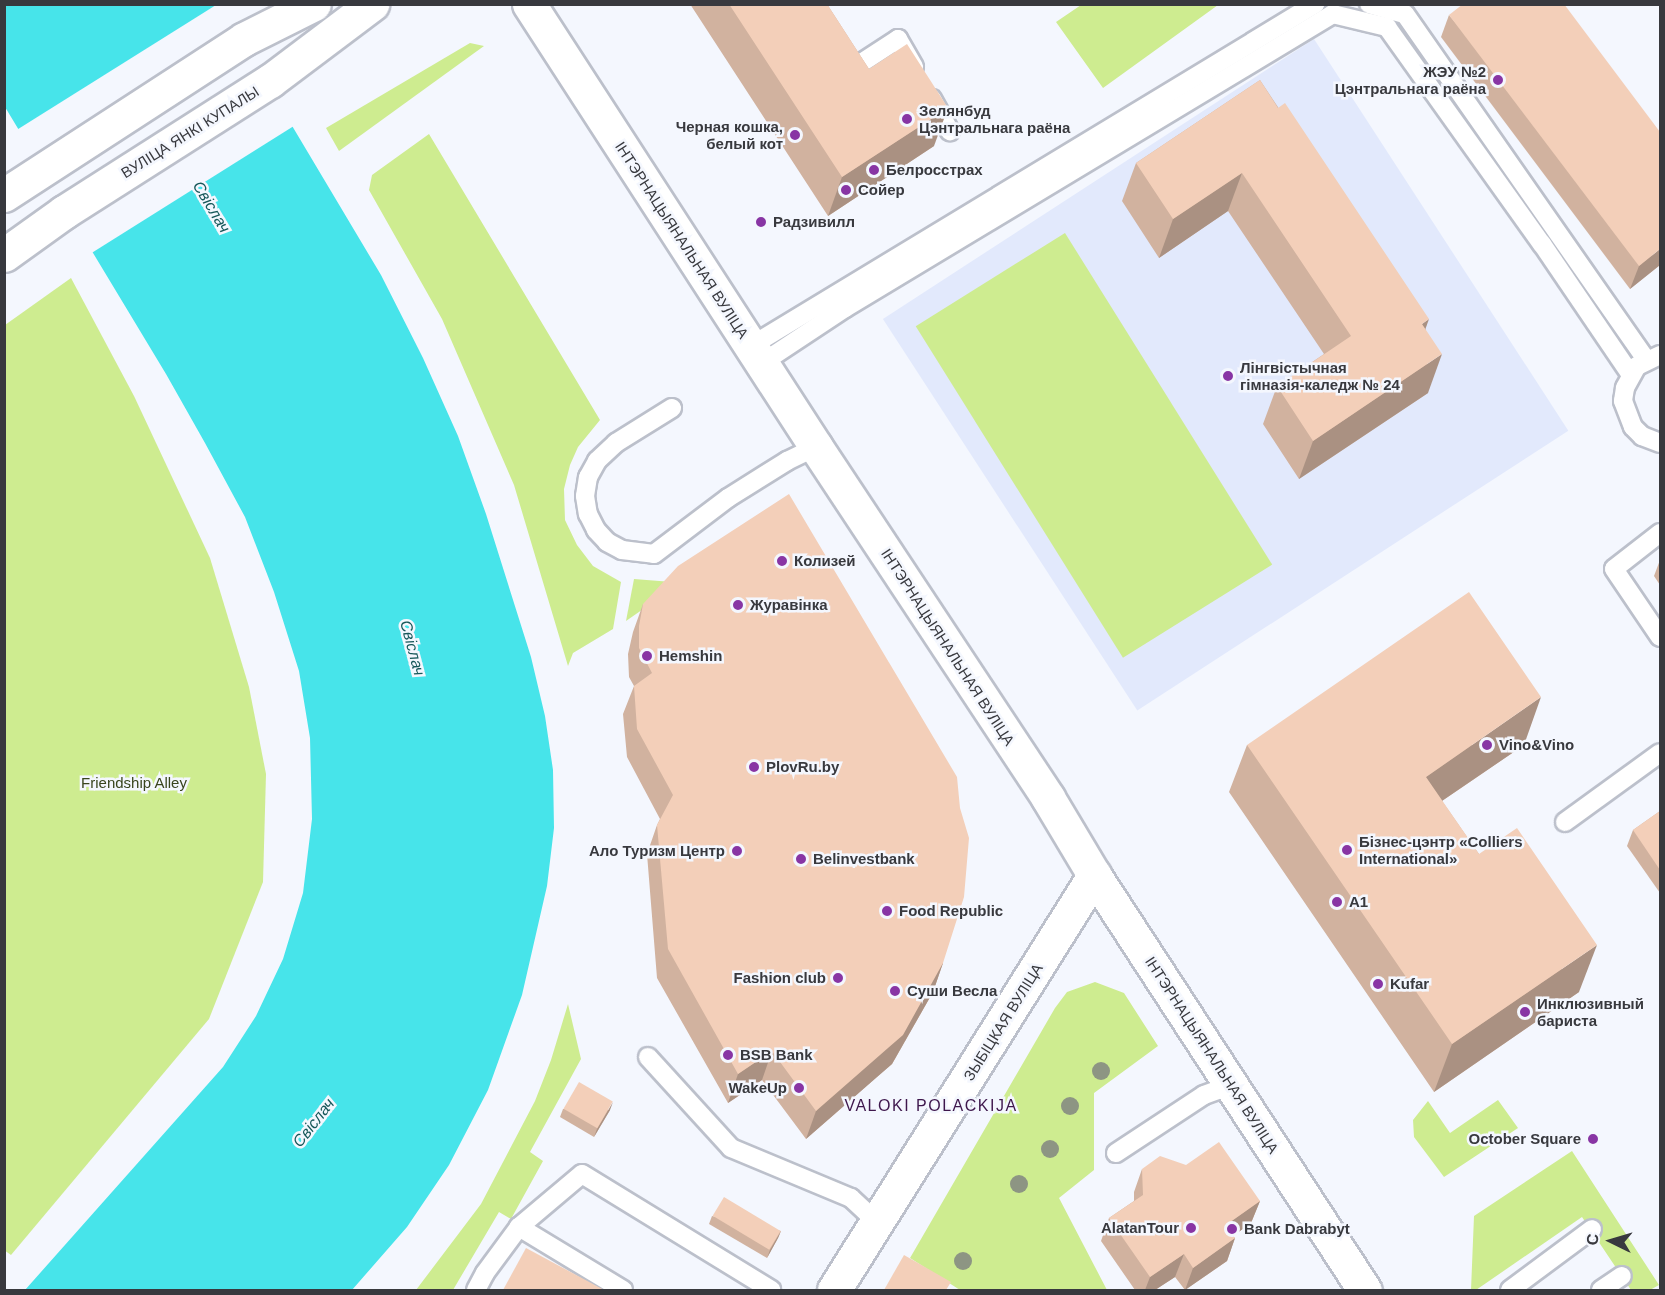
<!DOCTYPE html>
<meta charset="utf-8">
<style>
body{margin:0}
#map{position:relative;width:1665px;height:1295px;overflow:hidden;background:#f4f7fe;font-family:Helvetica,sans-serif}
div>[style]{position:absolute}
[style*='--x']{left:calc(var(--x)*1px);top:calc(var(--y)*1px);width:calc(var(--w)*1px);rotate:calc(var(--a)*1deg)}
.built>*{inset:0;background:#e2e9fc;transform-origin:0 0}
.green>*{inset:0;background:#ceec90;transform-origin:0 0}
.water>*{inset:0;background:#47e4ea}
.pier>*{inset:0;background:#f4f7fe}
.roads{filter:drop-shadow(2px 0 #bcc0cb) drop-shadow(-2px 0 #bcc0cb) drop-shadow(0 2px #bcc0cb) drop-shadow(0 -2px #bcc0cb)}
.lane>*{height:18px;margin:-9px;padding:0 9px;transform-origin:9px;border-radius:9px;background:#fff}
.street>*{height:33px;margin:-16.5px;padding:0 16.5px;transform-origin:16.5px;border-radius:16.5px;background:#fff}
.secondary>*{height:33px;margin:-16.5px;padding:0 16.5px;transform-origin:16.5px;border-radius:16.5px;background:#fff}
.trees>*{width:18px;height:18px;margin:-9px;border-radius:50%;background:#8d9583}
.wall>*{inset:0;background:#d1b29f}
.shaded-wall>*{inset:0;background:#aa9182}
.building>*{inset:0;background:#f3cfb9;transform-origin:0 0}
.dots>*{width:16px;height:16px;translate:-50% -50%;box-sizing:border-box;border:3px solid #f4f7fe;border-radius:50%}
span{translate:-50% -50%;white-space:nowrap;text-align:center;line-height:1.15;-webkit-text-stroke:5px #f4f7fe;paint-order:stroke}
.poi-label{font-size:15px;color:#38393e;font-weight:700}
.right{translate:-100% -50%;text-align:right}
.left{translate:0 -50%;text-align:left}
.street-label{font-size:15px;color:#38393e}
.park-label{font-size:15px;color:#39451e}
.water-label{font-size:16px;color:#17585a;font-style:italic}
.neighbourhood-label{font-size:16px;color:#3e174c;letter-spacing:1.5px}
.frame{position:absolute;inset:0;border:6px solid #38393e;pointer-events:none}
.north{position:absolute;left:1581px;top:1211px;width:60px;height:60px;-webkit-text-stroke:4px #f4f7fe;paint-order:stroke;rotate:275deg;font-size:16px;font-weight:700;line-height:24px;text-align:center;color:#38393e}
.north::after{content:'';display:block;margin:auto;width:21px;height:27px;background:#38393e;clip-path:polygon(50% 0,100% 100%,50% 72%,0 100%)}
</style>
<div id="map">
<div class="built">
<i style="left:1314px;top:39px;width:467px;height:514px;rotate:57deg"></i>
</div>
<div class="green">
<i style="clip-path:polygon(1081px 5px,1081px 4px,1218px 5px,1103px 88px,1056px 22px)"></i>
<i style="clip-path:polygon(470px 43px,484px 46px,339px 151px,326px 128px)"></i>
<i style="clip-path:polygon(429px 134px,600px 420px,578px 447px,570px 465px,564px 489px,565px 520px,577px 545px,593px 566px,621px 582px,613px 629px,573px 653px,568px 666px,514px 485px,442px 319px,369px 190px,372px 175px)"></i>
<i style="left:1065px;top:233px;width:391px;height:176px;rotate:58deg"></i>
<i style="clip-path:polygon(71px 278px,134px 396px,210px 558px,249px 687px,266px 774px,263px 882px,209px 1019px,11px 1255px,4px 1250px,5px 325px)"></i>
<i style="clip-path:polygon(634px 579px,672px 582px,672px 589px,626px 621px)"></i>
<i style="clip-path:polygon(1095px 982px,1124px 993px,1158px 1046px,1094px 1093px,1094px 1170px,1059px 1198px,1107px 1290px,960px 1290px,910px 1258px,1055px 1008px,1067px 992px)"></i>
<i style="clip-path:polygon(568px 1004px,581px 1059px,530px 1152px,543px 1161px,511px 1219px,499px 1212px,453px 1290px,416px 1290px,481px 1204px,535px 1101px,551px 1060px)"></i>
<i style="clip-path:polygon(1498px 1100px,1518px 1128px,1444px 1177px,1414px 1137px,1413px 1120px,1428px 1101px,1450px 1133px)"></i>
<i style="clip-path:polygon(1572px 1151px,1659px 1285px,1650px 1290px,1631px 1290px,1582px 1217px,1476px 1290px,1471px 1290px,1474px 1216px)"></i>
</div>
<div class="water">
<i style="clip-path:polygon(4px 5px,220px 5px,381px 275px,423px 358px,458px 436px,486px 514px,531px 657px,545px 716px,553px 770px,554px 828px,547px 886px,522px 995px,488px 1090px,449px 1165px,407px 1227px,352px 1290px,25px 1290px,223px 1067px,256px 1016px,283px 959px,303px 893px,312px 819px,310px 738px,299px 671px,274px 592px,245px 517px,205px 443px,166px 374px,5px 107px)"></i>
</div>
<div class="pier">
<i style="clip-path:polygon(216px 5px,222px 5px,297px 124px,90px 254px,15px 131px)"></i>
</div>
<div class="roads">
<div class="lane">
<i style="--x:1369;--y:4;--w:37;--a:16"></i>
<i style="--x:1405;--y:14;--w:422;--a:55.1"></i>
<i style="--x:847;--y:62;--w:9;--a:54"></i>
<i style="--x:852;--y:69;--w:55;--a:-33.1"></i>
<i style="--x:898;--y:39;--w:32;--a:60"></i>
<i style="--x:932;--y:99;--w:37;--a:61"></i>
<i style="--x:751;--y:346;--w:660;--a:-31.23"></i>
<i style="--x:1660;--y:355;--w:25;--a:154"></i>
<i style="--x:1637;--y:366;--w:25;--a:119"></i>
<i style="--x:1625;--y:388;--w:13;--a:99"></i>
<i style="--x:1623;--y:401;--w:28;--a:69"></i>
<i style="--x:1633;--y:427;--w:13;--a:45"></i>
<i style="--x:1642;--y:436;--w:19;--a:21"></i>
<i style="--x:762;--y:363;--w:100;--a:-33.5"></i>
<i style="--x:845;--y:308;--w:570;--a:-31.07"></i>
<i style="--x:1333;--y:14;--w:56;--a:13.5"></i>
<i style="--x:1387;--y:27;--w:267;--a:54.5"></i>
<i style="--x:1542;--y:244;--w:158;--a:55.8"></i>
<i style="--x:672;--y:408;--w:66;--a:148"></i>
<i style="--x:616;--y:443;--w:26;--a:137"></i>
<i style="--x:597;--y:461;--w:18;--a:119"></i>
<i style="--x:588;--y:477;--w:19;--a:99"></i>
<i style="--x:585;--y:496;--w:18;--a:81"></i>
<i style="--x:588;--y:514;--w:18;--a:63"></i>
<i style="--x:596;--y:530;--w:16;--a:47"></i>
<i style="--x:607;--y:542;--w:17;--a:28"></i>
<i style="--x:622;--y:550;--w:32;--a:7"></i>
<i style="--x:654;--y:554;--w:93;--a:-37.1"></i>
<i style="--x:728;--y:498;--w:70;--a:-32.1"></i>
<i style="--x:787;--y:461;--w:32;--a:-26"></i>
<i style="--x:1660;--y:533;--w:58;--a:142"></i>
<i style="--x:1614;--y:569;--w:82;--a:55.9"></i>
<i style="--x:1565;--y:822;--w:117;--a:-36"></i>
<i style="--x:648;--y:1057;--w:123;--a:47.6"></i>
<i style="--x:731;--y:1148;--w:130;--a:22.6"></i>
<i style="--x:851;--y:1198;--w:37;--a:43"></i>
<i style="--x:1116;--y:1153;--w:105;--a:-33.4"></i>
<i style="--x:1204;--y:1095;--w:30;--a:-20"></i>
<i style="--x:476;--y:1290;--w:19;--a:-62"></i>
<i style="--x:485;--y:1273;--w:57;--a:-53.5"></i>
<i style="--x:623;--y:1290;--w:122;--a:-148.8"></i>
<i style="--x:519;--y:1227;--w:82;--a:-40.1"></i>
<i style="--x:582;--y:1174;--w:222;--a:31.5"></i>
<i style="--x:1510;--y:1290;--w:102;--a:-36.6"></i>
<i style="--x:1601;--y:1290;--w:25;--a:-34"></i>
</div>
<div class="street">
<i style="--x:834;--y:1290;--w:490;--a:-57.9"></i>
</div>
<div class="secondary">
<i style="--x:529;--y:4;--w:528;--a:57.06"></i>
<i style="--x:816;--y:447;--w:421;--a:56.5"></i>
<i style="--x:1048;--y:798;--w:90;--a:59.1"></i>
<i style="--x:1094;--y:875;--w:496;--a:56.9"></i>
<i style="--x:4;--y:195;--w:286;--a:-33"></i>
<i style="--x:244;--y:39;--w:78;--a:-26.6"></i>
<i style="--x:4;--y:255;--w:74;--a:-35.6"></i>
<i style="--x:64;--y:212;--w:244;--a:-32.5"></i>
<i style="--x:270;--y:81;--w:128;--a:-37"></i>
</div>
</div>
<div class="trees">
<i style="left:1101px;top:1071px"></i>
<i style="left:1070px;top:1106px"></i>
<i style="left:1050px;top:1149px"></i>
<i style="left:1019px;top:1184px"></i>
<i style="left:963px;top:1261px"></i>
</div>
<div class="wall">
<i style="clip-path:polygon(690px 4px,827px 4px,869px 69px,934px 146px,828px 216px)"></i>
<i style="clip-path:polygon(1449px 15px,1660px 265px,1630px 289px,1441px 37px)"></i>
<i style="clip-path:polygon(1260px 80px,1426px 330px,1428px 393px,1299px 479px,1263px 424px,1277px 386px,1324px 354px,1228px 211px,1159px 258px,1122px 201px,1136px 163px)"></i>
<i style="clip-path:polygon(1660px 560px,1660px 585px,1654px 576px)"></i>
<i style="clip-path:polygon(643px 604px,943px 963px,933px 992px,892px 1064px,806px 1139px,762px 1080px,728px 1103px,657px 978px,647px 854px,657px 825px,660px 819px,627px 757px,623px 714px,634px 686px,629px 677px,628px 654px,633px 632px)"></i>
<i style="clip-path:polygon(1247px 745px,1524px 745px,1442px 801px,1479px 854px,1579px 992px,1434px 1092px,1229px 792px)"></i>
<i style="clip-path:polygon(1660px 811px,1660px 893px,1627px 846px,1633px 830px)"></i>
<i style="clip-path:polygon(563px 1109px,610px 1110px,594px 1137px,560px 1117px)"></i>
<i style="clip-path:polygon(1142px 1169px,1260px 1201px,1251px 1223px,1233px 1236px,1235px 1238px,1227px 1261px,1185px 1290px,1175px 1277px,1155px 1290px,1135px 1290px,1101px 1241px,1109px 1218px,1134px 1201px,1134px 1192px)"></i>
<i style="clip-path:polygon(712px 1216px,781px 1231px,778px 1238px,767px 1258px,709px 1224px)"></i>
</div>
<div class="shaded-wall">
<i style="clip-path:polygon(948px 108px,934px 146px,828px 216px,842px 177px)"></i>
<i style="clip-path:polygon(1242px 173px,1228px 211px,1159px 258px,1173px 219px)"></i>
<i style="clip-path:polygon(1660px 249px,1660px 265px,1630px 289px,1639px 266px)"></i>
<i style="clip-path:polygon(1429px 319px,1415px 358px,1422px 324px)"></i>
<i style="clip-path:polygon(1442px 354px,1428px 393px,1299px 479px,1313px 441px)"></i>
<i style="clip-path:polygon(1541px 697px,1524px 745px,1408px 824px,1426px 777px)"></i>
<i style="clip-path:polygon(1597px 945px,1579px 992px,1434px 1092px,1452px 1044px)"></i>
<i style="clip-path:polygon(943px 963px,933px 992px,892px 1064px,806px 1139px,816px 1111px)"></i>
<i style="clip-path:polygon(772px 1051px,762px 1080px,728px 1103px,738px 1074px)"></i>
<i style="clip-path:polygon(613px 1102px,610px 1110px,594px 1137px,597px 1129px)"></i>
<i style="clip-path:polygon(1260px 1201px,1251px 1223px,1218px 1247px,1226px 1225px)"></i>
<i style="clip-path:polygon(781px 1231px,778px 1238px,767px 1258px,770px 1250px)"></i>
<i style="clip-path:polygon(1235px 1238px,1227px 1261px,1185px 1290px,1193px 1268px)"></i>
<i style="clip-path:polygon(1184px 1254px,1175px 1277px,1155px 1290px,1145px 1290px,1150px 1277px)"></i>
</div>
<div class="building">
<i style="clip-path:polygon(729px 4px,827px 4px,869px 69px,907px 44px,948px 108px,842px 177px)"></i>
<i style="clip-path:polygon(1463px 4px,1564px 4px,1660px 132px,1660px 249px,1639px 266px,1449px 15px)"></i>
<i style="clip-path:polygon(1260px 80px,1278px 108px,1285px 103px,1429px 319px,1422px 324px,1442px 354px,1313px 441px,1277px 386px,1351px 336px,1242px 173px,1173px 219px,1136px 163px)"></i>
<i style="clip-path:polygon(789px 494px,957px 777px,960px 808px,969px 838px,964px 897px,943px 963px,903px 1035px,816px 1111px,772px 1051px,738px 1074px,668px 949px,657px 825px,673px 795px,637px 729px,634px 686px,652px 673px,639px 648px,639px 626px,643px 604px,678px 566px)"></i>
<i style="clip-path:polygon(1469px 592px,1541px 697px,1426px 777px,1479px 854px,1517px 828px,1597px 945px,1452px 1044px,1247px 745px)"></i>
<i style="clip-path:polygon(1660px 811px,1660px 870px,1633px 830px)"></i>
<i style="left:579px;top:1082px;width:39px;height:31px;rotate:30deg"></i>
<i style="clip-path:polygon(1219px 1142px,1260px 1201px,1226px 1225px,1235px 1238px,1193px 1268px,1184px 1254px,1150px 1277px,1109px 1218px,1143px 1195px,1142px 1169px,1160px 1156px,1186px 1165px)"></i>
<i style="left:724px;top:1197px;width:66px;height:22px;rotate:31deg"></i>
<i style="clip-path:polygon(526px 1248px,604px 1290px,503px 1290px)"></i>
<i style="clip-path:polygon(904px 1255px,951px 1282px,946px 1290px,884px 1290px)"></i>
</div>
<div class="dots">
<i style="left:1498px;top:80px;background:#8835a4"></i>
<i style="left:907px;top:119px;background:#8835a4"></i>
<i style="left:795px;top:135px;background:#8835a4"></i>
<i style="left:874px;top:170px;background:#8835a4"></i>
<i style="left:846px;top:190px;background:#8835a4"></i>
<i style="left:761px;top:222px;background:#8835a4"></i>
<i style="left:1228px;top:376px;background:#8835a4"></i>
<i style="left:782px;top:561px;background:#8835a4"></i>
<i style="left:738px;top:605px;background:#8835a4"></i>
<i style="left:647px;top:656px;background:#8835a4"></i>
<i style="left:1487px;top:745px;background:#8835a4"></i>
<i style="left:754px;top:767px;background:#8835a4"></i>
<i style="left:1347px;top:850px;background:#8835a4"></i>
<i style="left:737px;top:851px;background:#8835a4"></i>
<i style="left:801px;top:859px;background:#8835a4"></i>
<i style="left:1337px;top:902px;background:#8835a4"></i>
<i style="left:887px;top:911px;background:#8835a4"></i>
<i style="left:838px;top:978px;background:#8835a4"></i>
<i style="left:1378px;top:984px;background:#8835a4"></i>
<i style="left:895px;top:991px;background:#8835a4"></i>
<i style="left:1525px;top:1012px;background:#8835a4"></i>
<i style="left:728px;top:1055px;background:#8835a4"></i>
<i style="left:799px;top:1088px;background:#8835a4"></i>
<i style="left:1593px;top:1139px;background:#8835a4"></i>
<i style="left:1191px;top:1228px;background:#8835a4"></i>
<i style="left:1232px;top:1229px;background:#8835a4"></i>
</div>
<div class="poi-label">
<span class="right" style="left:1486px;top:80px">ЖЭУ №2<br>Цэнтральнага раёна</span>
<span class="left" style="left:919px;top:119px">Зелянбуд<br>Цэнтральнага раёна</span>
<span class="right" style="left:783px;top:135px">Черная кошка,<br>белый кот</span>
<span class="left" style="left:886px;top:170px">Белросстрах</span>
<span class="left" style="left:858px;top:190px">Сойер</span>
<span class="left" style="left:773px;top:222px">Радзивилл</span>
<span class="left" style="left:1240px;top:376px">Лінгвістычная<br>гімназія-каледж № 24</span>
<span class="left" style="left:794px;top:561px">Колизей</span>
<span class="left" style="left:750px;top:605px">Журавінка</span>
<span class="left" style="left:659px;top:656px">Hemshin</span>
<span class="left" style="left:1499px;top:745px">Vino&amp;Vino</span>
<span class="left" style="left:766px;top:767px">PlovRu.by</span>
<span class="left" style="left:1359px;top:850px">Бізнес-цэнтр «Colliers<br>International»</span>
<span class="right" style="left:725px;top:851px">Ало Туризм Центр</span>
<span class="left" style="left:813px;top:859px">Belinvestbank</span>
<span class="left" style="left:1349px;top:902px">A1</span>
<span class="left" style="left:899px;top:911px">Food Republic</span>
<span class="right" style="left:826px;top:978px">Fashion club</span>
<span class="left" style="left:1390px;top:984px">Kufar</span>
<span class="left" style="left:907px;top:991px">Суши Весла</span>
<span class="left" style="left:1537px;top:1012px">Инклюзивный<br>бариста</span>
<span class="left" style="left:740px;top:1055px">BSB Bank</span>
<span class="right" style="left:787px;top:1088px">WakeUp</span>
<span class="right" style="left:1581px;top:1139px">October Square</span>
<span class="right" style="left:1179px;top:1228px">AlatanTour</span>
<span class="left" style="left:1244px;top:1229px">Bank Dabrabyt</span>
</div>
<div class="street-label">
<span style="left:190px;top:132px;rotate:-32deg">ВУЛІЦА ЯНКІ КУПАЛЫ</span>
<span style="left:682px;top:240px;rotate:57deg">ІНТЭРНАЦЫЯНАЛЬНАЯ ВУЛІЦА</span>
<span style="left:948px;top:647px;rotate:57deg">ІНТЭРНАЦЫЯНАЛЬНАЯ ВУЛІЦА</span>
<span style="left:1003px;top:1022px;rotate:-58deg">ЗЫБІЦКАЯ ВУЛІЦА</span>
<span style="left:1212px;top:1055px;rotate:57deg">ІНТЭРНАЦЫЯНАЛЬНАЯ ВУЛІЦА</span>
</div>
<div class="park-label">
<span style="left:134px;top:783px">Friendship Alley</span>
</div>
<div class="water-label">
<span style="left:211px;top:207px;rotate:59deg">Свіслач</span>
<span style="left:412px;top:648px;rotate:75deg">Свіслач</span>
<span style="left:314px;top:1123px;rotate:-52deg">Свіслач</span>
</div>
<div class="neighbourhood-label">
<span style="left:931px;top:1106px">VALOKI POLACKIJA</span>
</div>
<div class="frame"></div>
<div class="north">С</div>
</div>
